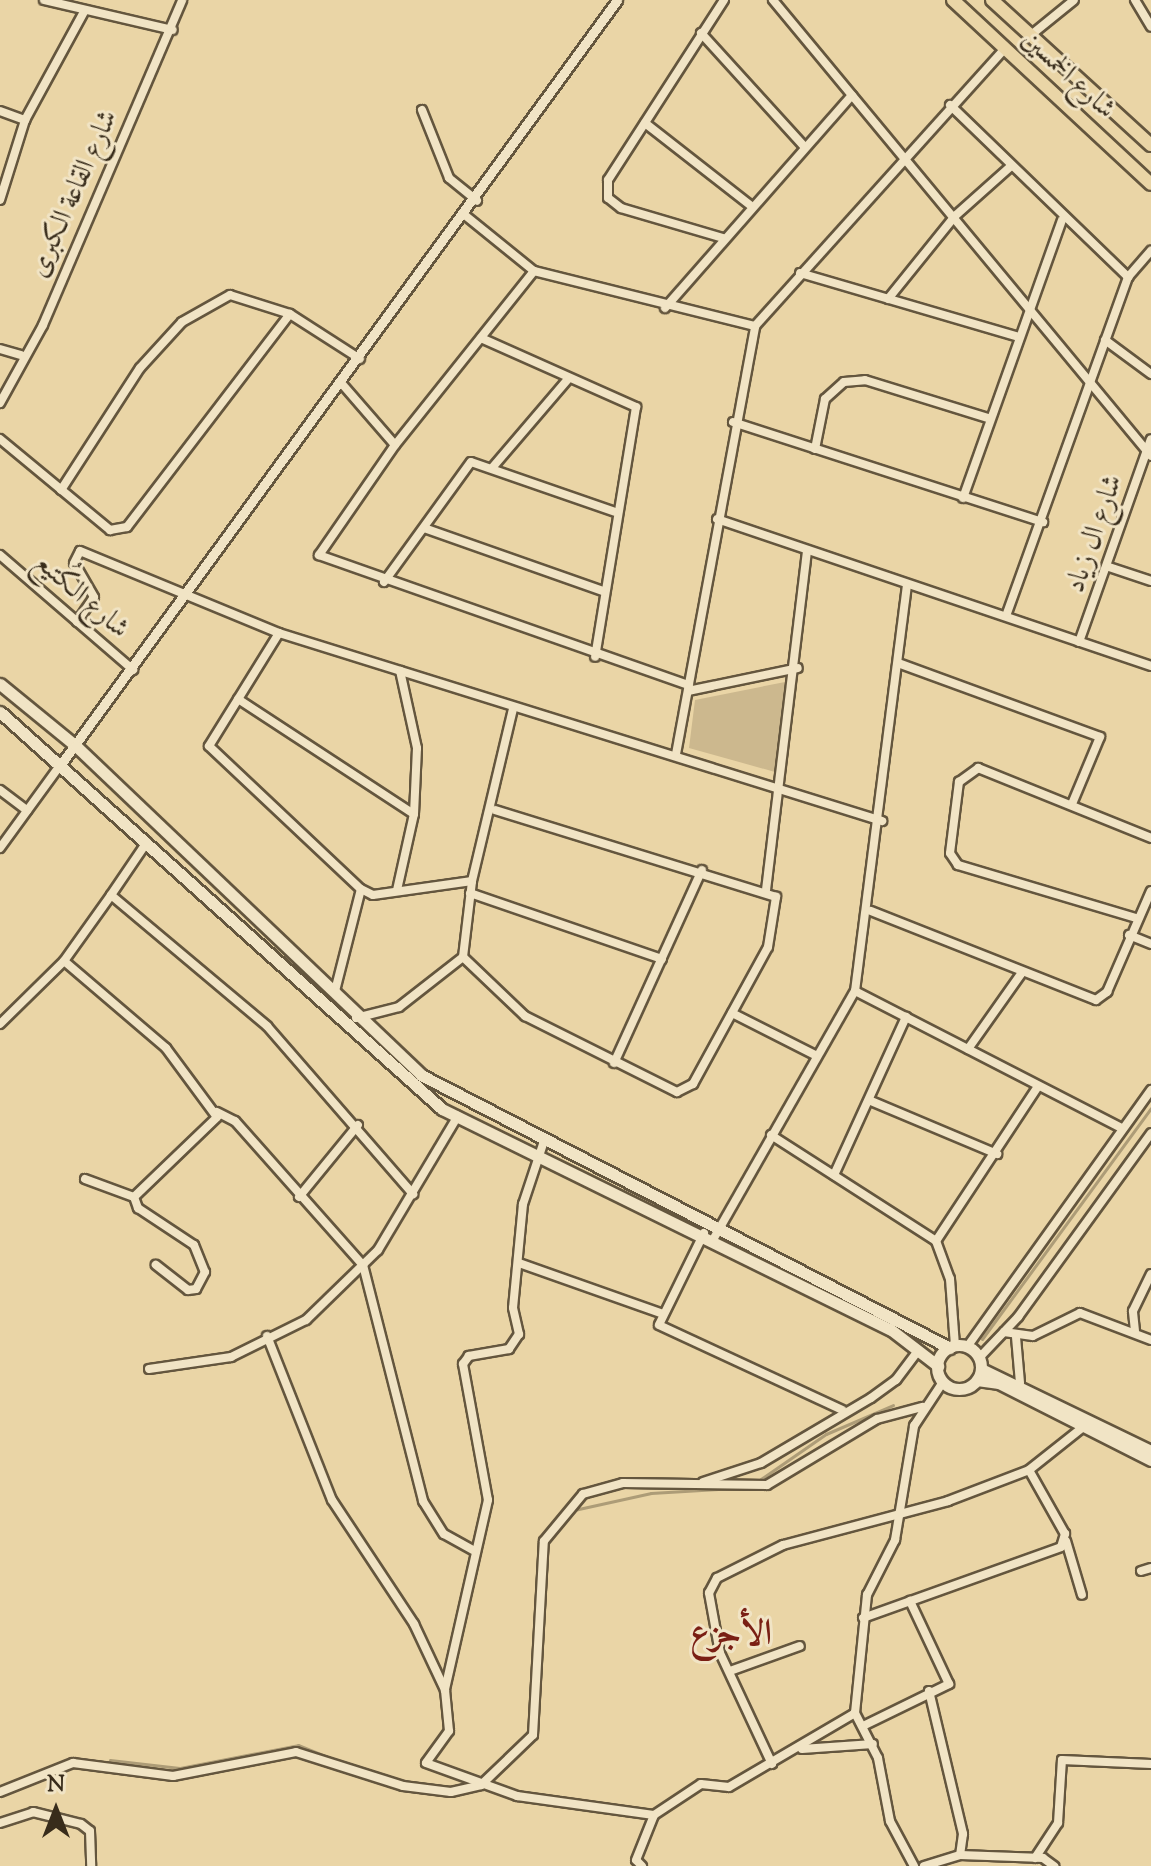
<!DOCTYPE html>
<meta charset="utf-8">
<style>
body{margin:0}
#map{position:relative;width:1151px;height:1866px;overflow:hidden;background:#ead5a6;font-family:"Sorts Mill Goudy",Amiri,serif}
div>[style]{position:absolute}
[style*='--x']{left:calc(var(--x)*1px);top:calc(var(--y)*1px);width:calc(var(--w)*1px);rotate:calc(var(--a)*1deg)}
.green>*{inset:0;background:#ccb88e}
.stream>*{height:3px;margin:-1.5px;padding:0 1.5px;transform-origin:1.5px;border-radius:1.5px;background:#ad9c77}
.roads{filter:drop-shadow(2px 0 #64563e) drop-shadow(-2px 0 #64563e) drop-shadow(0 2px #64563e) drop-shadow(0 -2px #64563e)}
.minor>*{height:8px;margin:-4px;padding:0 4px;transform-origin:4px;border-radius:4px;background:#f1e4c5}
.tertiary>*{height:9px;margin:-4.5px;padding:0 4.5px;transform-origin:4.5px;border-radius:4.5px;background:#f1e4c5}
.secondary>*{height:11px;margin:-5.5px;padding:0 5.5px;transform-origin:5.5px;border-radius:5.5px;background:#f1e4c5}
.secondary>.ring{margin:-5.5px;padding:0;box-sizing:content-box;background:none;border:11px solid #f1e4c5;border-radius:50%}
.primary>*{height:12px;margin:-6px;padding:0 6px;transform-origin:6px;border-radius:6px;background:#ead5a6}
span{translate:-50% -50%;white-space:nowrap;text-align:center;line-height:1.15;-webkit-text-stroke:6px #f1e4c5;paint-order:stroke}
.street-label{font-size:28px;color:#382c1b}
.district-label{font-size:36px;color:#7a1f14;font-weight:700}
.north{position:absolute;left:16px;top:1770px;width:80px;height:80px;-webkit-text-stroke:6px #f1e4c5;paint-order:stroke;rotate:0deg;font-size:22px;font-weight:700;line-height:32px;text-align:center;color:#382c1b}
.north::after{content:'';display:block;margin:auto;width:28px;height:36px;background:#382c1b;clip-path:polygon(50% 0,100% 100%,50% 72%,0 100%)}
</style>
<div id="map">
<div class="green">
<i style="clip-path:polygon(785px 682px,791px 684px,775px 772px,689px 748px,695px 700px)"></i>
</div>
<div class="stream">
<i style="--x:982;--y:1339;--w:286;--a:-53.8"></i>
<i style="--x:758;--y:1481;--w:83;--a:-34.7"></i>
<i style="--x:826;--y:1434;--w:73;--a:-23.4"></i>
<i style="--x:574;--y:1510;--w:79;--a:-12.4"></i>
<i style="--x:651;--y:1493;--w:84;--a:-3.4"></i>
<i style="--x:524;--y:1739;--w:17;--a:-65"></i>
<i style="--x:110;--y:1760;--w:70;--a:6.5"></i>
<i style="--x:180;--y:1768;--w:120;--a:-11"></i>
<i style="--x:298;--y:1745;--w:37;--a:22"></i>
<i style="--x:476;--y:1780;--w:16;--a:-30"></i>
</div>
<div class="roads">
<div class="minor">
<i style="--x:44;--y:0;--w:132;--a:13.1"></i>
<i style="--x:773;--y:0;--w:592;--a:50.34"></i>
<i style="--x:1135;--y:0;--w:31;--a:59"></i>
<i style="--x:701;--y:33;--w:151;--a:47.7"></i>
<i style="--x:1031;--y:35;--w:55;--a:-39.1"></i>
<i style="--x:950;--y:105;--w:248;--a:44"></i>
<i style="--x:422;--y:110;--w:73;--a:68.3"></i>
<i style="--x:449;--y:178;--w:36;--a:39"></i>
<i style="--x:0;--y:111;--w:27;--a:20"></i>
<i style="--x:645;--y:123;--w:133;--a:38"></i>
<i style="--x:0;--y:200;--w:84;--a:-72.6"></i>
<i style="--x:25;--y:120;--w:123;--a:-61.4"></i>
<i style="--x:466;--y:216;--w:87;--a:39"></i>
<i style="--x:534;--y:271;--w:228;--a:14"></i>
<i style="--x:723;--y:238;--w:106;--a:-163.6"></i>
<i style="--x:621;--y:208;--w:16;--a:-142"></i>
<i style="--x:608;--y:198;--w:18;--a:-90"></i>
<i style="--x:608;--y:180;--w:214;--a:-57.2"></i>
<i style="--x:534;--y:271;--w:223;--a:128.6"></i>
<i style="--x:395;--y:445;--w:134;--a:124.6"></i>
<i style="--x:319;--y:555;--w:392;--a:19.4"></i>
<i style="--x:800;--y:273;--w:225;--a:16.3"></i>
<i style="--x:888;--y:299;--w:107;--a:-51.1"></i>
<i style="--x:955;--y:216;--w:74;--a:-41.7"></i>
<i style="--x:665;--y:308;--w:283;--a:-48.7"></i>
<i style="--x:481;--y:338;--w:170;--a:24"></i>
<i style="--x:636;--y:407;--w:253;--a:99.3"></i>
<i style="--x:1105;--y:340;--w:57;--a:36.5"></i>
<i style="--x:0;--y:349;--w:22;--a:16"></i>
<i style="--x:343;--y:385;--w:79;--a:49.1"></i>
<i style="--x:0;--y:403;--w:89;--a:-61.1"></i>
<i style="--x:43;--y:325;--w:353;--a:-66.8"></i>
<i style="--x:733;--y:422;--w:326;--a:17.9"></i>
<i style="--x:0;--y:439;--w:143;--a:39.6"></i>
<i style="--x:110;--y:530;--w:17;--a:-10"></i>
<i style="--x:127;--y:527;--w:268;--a:-52.6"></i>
<i style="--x:815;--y:449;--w:51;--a:-78.7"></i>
<i style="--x:825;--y:399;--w:25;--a:-42"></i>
<i style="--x:844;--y:382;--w:21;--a:-5"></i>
<i style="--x:865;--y:380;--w:129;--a:17.2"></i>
<i style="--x:492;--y:468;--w:117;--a:-49.5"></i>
<i style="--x:61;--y:490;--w:145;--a:-57.1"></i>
<i style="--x:140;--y:368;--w:62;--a:-47.6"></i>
<i style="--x:182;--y:322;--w:55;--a:-29.4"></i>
<i style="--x:230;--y:295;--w:63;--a:17.6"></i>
<i style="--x:290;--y:314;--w:83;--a:32.7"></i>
<i style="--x:963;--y:498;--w:295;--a:-70.4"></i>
<i style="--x:717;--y:519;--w:458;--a:18.7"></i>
<i style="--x:424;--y:528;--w:190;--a:19.4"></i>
<i style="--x:0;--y:555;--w:176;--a:40.8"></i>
<i style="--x:1109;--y:567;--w:44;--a:18.4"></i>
<i style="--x:384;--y:582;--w:148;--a:-54.1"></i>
<i style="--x:471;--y:462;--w:152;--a:19.1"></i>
<i style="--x:1006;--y:616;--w:360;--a:-70.2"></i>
<i style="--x:1128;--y:277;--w:35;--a:-49"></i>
<i style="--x:77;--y:622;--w:30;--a:-56"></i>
<i style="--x:94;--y:597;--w:39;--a:-120"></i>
<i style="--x:74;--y:563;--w:13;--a:-63"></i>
<i style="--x:80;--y:551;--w:215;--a:22.4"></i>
<i style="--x:279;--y:633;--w:632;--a:17.32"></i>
<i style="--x:279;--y:633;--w:133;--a:121.8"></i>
<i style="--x:209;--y:746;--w:209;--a:43.3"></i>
<i style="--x:361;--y:889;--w:13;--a:27"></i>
<i style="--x:373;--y:895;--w:100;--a:-8"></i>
<i style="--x:1079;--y:642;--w:215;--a:-70.5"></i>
<i style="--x:898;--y:663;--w:215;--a:20.1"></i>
<i style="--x:1100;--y:737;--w:73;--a:112.7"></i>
<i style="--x:688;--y:691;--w:112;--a:-11.8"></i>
<i style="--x:238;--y:699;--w:210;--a:33.2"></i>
<i style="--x:676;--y:754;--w:435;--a:-79.5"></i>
<i style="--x:755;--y:326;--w:372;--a:-48"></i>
<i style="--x:0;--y:790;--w:34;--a:37"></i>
<i style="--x:147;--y:842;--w:64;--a:124.2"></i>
<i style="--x:111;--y:895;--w:204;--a:40"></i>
<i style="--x:267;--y:1026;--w:223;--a:49"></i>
<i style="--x:0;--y:848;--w:104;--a:-54"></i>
<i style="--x:397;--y:890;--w:78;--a:-77.4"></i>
<i style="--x:414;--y:814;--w:66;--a:-87.4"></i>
<i style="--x:417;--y:748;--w:79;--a:-102.4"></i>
<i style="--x:766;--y:890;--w:342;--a:-83.1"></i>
<i style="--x:470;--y:893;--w:203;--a:19"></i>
<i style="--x:871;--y:911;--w:242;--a:21.6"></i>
<i style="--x:1096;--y:1000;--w:14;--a:-36"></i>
<i style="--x:1107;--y:992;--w:110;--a:-66.5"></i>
<i style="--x:1136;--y:918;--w:186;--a:-163.4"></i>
<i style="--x:958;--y:865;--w:14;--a:-124"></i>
<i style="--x:950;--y:853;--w:72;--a:-82.8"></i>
<i style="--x:959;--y:782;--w:24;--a:-36"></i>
<i style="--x:978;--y:768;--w:187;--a:22"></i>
<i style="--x:1129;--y:935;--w:24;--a:22"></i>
<i style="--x:463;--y:957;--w:77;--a:-83.2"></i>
<i style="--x:472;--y:881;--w:177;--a:-76.6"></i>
<i style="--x:335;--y:991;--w:105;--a:-75.7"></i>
<i style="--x:855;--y:991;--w:301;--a:27.2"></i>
<i style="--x:732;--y:1013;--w:95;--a:26.8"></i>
<i style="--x:356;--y:1018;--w:44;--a:-14.3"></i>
<i style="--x:399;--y:1007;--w:81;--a:-38"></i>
<i style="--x:463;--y:957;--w:86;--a:43.6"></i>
<i style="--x:525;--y:1016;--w:170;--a:26.6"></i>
<i style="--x:677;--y:1092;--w:18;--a:-27"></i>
<i style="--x:693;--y:1084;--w:156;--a:-61.3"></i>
<i style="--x:768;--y:947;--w:51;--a:-80.9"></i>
<i style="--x:776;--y:897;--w:294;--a:-162.8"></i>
<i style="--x:0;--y:1024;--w:90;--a:-44.5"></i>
<i style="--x:968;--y:1049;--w:92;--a:-54.8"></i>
<i style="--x:614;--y:1063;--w:212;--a:-65.5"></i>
<i style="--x:871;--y:1101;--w:137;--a:22.8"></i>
<i style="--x:217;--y:1112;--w:20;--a:27"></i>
<i style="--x:235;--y:1121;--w:193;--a:48.4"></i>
<i style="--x:363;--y:1265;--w:244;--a:75.7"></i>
<i style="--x:423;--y:1501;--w:39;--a:58"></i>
<i style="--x:444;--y:1534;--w:33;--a:29"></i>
<i style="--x:771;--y:1135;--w:196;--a:32.7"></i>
<i style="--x:936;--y:1241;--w:40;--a:69.8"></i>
<i style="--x:950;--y:1279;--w:67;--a:85.7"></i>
<i style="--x:545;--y:1138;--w:70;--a:108.4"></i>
<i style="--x:523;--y:1204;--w:104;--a:95.5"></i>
<i style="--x:513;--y:1308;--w:27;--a:77"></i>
<i style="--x:519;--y:1334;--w:18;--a:124"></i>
<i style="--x:509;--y:1349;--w:41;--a:170.1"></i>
<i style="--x:469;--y:1356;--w:10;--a:127"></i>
<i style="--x:463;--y:1364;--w:138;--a:79.6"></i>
<i style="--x:488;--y:1500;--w:195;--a:102.8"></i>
<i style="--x:445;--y:1690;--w:41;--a:84.4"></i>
<i style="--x:449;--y:1731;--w:39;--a:126"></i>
<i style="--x:426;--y:1763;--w:97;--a:19.9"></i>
<i style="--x:517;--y:1796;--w:138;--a:7.9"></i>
<i style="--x:654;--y:1815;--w:56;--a:-33.4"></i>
<i style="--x:701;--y:1784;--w:28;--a:6"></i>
<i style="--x:729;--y:1787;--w:146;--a:-30.4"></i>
<i style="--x:834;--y:1175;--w:174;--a:-65.5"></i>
<i style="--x:85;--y:1179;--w:52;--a:20.2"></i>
<i style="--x:134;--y:1197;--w:115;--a:-43.9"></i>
<i style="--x:217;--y:1117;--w:86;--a:-126.5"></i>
<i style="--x:166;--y:1048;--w:134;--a:-139.5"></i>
<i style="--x:64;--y:961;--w:81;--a:-54.5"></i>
<i style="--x:134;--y:1197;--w:12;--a:70"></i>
<i style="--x:138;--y:1208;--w:67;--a:33.5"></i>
<i style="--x:194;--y:1245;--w:29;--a:68"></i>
<i style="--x:205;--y:1272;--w:19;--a:118"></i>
<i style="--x:196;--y:1289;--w:8;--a:173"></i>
<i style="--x:188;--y:1290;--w:41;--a:-142"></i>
<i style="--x:299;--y:1197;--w:93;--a:-50.7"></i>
<i style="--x:704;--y:1233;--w:102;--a:116.1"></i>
<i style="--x:659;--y:1325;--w:202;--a:24.9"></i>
<i style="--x:714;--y:1238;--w:284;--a:-60.3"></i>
<i style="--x:855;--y:991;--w:409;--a:-82.7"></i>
<i style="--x:936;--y:1241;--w:183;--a:-56.6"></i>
<i style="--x:519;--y:1263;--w:150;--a:19.5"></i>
<i style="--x:1135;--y:1331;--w:20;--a:-96"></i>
<i style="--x:1133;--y:1311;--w:41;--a:-64.1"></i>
<i style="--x:1004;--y:1332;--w:29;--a:8"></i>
<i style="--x:1033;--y:1336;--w:52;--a:-26.1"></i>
<i style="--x:1080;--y:1313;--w:76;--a:20.8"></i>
<i style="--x:267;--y:1336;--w:176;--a:68.4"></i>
<i style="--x:332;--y:1500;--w:149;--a:56.5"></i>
<i style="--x:414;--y:1624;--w:73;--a:64.8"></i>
<i style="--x:1016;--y:1337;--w:46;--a:85"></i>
<i style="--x:967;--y:1347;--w:316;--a:-54.4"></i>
<i style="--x:979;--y:1358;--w:57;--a:-46.4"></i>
<i style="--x:1018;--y:1317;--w:227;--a:-54.1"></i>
<i style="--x:149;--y:1369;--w:83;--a:-8.3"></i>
<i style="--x:231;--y:1357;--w:84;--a:-26.3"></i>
<i style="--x:306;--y:1320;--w:100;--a:-44.2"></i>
<i style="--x:378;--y:1250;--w:156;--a:-59.2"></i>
<i style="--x:703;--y:1482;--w:61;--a:-18.1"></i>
<i style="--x:761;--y:1463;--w:128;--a:-30.6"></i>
<i style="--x:871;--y:1398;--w:31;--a:-36"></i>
<i style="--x:896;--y:1380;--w:36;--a:-53"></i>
<i style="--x:1066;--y:1541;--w:56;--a:73.5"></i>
<i style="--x:1141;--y:1571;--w:10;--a:-17"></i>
<i style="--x:863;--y:1618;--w:210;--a:-19.7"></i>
<i style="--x:1061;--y:1547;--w:14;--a:-73"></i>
<i style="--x:1065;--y:1534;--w:73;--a:-119.4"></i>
<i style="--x:1029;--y:1470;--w:69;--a:-38.5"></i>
<i style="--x:730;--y:1671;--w:74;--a:-19.7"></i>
<i style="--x:929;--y:1691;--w:147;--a:76.6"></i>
<i style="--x:963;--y:1834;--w:21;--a:98"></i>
<i style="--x:863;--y:1726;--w:96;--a:-26"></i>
<i style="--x:949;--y:1684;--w:92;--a:-115.2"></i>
<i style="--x:802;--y:1749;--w:71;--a:-4"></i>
<i style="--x:772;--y:1764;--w:123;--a:-115.1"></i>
<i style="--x:720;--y:1653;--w:61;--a:-100.4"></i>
<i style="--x:709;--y:1593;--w:17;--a:-62"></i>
<i style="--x:717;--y:1578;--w:74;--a:-26.6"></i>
<i style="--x:783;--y:1545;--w:171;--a:-14.9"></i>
<i style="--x:948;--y:1501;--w:87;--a:-20.9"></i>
<i style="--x:0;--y:1792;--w:79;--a:-21.7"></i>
<i style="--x:73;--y:1763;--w:101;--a:7.4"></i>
<i style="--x:173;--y:1776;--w:125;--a:-11"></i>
<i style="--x:296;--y:1752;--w:112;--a:17.6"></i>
<i style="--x:403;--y:1786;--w:48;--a:7.1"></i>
<i style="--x:451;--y:1792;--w:31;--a:-13"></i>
<i style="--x:481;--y:1785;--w:72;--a:-43.9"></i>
<i style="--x:533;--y:1735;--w:194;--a:-86.8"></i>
<i style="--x:544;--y:1541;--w:61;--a:-50.3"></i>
<i style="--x:583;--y:1494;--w:41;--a:-15.4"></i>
<i style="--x:623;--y:1483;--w:144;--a:0.8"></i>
<i style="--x:767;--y:1485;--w:128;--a:-31"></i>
<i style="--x:877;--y:1419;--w:47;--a:-14.9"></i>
<i style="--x:0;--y:1823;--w:35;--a:-18"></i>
<i style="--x:33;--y:1812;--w:49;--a:14"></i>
<i style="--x:81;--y:1824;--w:11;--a:38"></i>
<i style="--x:90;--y:1831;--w:35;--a:88"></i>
<i style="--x:1035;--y:1858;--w:42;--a:-56.7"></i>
<i style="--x:1058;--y:1823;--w:63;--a:-86.4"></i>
<i style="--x:1062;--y:1760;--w:89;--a:2.6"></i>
<i style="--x:642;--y:1866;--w:8;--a:-135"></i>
<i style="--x:636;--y:1860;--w:48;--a:-68.2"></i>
<i style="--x:914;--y:1866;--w:51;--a:-118.1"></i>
<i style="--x:890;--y:1821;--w:64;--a:-100.8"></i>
<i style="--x:878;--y:1758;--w:51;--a:-117.1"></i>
<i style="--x:855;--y:1713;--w:119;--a:-84.2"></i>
<i style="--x:867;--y:1595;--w:62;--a:-63"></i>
<i style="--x:895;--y:1540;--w:116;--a:-80.5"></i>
<i style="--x:914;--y:1426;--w:53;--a:-56.6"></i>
<i style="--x:924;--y:1866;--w:38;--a:-17"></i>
<i style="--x:960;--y:1855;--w:83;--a:2.1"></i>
<i style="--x:1043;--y:1858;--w:14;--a:36"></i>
</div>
<div class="tertiary">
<i style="--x:61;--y:764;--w:945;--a:-53.95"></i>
</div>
<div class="secondary">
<i style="--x:0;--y:684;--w:98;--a:39.2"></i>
<i style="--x:76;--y:746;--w:477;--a:43.6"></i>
<i style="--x:421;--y:1075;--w:595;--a:27.3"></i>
<i style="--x:0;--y:712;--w:594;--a:41.93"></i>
<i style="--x:442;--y:1109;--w:499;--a:26.2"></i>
<i style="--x:890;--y:1329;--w:61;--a:37.6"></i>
<i class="ring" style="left:937px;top:1345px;width:33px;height:33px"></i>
<i style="--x:981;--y:1369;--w:189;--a:25.8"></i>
<i style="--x:977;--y:1380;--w:22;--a:8"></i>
<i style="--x:999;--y:1383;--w:170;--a:26.9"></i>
</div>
<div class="primary">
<i style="--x:953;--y:0;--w:270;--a:42.9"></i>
<i style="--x:992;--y:0;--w:215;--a:42.4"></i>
</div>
</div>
<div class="street-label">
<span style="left:1068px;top:75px;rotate:43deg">شارع الخمسين</span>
<span style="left:74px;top:194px;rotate:-66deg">شارع القاعة الكبرى</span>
<span style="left:1095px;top:534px;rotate:-71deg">شارع ال زياد</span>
<span style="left:81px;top:596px;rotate:41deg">شارع الكُتيع</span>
</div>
<div class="district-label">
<span style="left:731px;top:1636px">الأجزع</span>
</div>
<div class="north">N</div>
</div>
